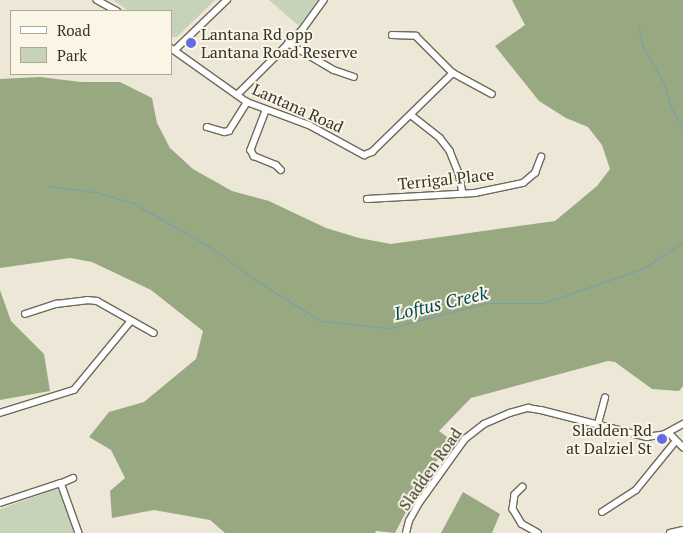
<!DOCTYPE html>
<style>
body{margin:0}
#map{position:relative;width:683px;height:533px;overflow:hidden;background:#ede7d7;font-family:"PT Serif",serif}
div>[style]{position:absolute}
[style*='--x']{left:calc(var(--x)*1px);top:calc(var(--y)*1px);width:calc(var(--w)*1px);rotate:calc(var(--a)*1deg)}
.green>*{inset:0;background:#c7d3b9}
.forest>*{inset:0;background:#98a982}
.stream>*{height:1px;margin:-0.5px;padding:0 0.5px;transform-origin:0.5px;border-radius:0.5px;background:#71a0b3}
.roads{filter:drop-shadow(1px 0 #6e695b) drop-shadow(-1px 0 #6e695b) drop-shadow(0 1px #6e695b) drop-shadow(0 -1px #6e695b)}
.minor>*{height:5.5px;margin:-2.75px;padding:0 2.75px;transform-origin:2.75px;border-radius:2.75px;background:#fff}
.dots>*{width:14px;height:14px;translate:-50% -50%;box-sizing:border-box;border:2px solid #faf5e4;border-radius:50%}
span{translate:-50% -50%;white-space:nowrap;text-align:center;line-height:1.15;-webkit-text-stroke:4px #faf5e4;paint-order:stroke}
.poi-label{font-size:16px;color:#35332c}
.left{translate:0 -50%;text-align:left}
.right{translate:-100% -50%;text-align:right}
.street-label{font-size:16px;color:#35332c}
.water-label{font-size:18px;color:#02495d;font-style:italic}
.legend{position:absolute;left:10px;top:10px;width:162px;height:65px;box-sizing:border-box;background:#faf5e4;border:1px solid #aba79a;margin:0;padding:6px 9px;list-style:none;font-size:15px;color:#35332c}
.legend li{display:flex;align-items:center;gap:10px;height:25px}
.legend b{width:25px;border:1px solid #aba79a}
</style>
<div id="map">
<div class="green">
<i style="clip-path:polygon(113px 0,215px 0,177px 37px,172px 37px,171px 11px,129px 11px)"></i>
<i style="clip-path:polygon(269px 0,318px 0,299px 26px)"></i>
<i style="clip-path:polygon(56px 489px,60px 492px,74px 533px,0 533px,0 509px)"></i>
</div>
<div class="forest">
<i style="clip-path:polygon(512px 0,683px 0,683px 386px,679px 391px,652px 389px,615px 362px,608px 361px,471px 398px,439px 431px,454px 442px,426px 473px,395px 533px,376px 531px,375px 533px,225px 533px,210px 520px,154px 510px,112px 518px,110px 491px,125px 478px,111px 450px,89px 437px,109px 412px,144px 402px,196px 359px,203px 331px,151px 290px,92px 262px,70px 258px,0 268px,0 79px,40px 77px,81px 82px,120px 82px,152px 98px,157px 123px,170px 148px,193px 169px,232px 191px,269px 201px,326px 228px,359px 238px,391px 244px,555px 221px,597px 186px,610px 169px,602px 145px,588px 127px,566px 118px,539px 101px,495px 46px,525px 25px)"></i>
<i style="clip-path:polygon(0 290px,11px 321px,44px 354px,50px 391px,0 400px)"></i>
<i style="clip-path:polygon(463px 492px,500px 514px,492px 533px,441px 533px)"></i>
</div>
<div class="stream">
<i style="--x:639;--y:27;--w:17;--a:80"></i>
<i style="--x:642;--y:44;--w:46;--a:61.2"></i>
<i style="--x:664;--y:84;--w:24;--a:73"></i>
<i style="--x:671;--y:107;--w:24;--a:60"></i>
<i style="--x:48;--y:186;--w:47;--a:7.3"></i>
<i style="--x:95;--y:192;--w:40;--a:16"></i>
<i style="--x:133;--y:203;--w:85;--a:29.6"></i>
<i style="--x:207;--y:245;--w:62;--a:35.8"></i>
<i style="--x:257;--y:281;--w:75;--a:32"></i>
<i style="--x:321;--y:321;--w:68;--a:5.9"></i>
<i style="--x:389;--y:328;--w:100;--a:-14.5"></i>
<i style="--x:486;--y:303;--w:57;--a:0"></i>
<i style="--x:543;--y:303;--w:105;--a:-19"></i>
<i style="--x:642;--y:269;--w:49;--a:-33.4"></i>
</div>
<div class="roads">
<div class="minor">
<i style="--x:97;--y:0;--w:23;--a:29"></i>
<i style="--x:392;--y:35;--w:24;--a:2"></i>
<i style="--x:416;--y:36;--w:52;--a:45"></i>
<i style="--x:288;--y:43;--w:53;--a:30.4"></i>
<i style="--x:334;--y:70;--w:21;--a:19"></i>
<i style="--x:171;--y:48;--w:93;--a:35.4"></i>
<i style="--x:247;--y:102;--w:66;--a:20.4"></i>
<i style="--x:309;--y:125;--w:63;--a:28.6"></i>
<i style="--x:364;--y:155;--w:9;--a:-21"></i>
<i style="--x:372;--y:152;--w:113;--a:-44.3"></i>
<i style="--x:453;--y:73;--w:44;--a:28.3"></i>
<i style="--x:175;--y:50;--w:72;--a:-43.9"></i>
<i style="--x:237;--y:95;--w:92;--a:-45"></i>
<i style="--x:302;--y:30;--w:37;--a:-54"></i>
<i style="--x:266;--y:111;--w:42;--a:111"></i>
<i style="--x:251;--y:150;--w:7;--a:63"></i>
<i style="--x:254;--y:156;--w:24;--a:22"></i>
<i style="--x:276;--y:165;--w:7;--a:45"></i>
<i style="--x:411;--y:115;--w:37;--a:38"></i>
<i style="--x:440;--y:138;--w:16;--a:52"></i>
<i style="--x:450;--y:151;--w:24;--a:68"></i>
<i style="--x:459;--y:173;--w:21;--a:79"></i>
<i style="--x:207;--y:127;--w:18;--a:16"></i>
<i style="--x:224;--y:132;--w:5;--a:-11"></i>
<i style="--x:229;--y:131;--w:34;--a:-58"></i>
<i style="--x:367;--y:199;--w:108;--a:-3.2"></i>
<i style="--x:475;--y:193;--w:49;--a:-11.8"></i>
<i style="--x:523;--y:183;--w:16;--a:-40"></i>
<i style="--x:535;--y:173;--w:17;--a:-69"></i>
<i style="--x:25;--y:314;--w:33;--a:-18"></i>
<i style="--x:56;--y:304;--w:31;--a:-7"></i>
<i style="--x:87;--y:300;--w:10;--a:6"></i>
<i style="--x:97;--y:301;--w:65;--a:29.3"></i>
<i style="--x:0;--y:413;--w:77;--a:-17.3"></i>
<i style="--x:74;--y:390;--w:88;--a:-50.5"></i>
<i style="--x:598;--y:424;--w:27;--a:-75"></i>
<i style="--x:669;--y:433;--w:20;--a:45"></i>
<i style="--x:62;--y:483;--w:12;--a:-24"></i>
<i style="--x:523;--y:487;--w:11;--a:135"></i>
<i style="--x:515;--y:495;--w:14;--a:98"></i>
<i style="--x:513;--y:509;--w:17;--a:59"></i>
<i style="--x:522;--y:524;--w:18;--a:29"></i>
<i style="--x:0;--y:503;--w:64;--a:-18.2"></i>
<i style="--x:61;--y:483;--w:53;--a:70.2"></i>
<i style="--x:602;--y:512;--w:40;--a:-32.9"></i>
<i style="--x:636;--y:490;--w:63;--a:-50.8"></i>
<i style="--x:406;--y:533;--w:12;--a:-76"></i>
<i style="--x:409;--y:521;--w:21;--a:-61"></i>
<i style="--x:419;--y:503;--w:79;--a:-54.3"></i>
<i style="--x:465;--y:439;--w:24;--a:-38"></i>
<i style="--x:484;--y:424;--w:28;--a:-23"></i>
<i style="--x:510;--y:413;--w:19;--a:-16"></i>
<i style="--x:528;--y:408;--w:13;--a:9"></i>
<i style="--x:541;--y:410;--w:109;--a:14.3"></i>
<i style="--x:647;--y:437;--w:18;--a:-9"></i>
<i style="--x:665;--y:434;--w:21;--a:-29"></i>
<i style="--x:670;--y:533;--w:13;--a:-13"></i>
</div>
</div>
<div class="dots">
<i style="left:191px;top:43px;background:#636ae2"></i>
<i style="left:662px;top:439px;background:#636ae2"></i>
</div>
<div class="poi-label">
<span class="left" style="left:201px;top:43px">Lantana Rd opp<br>Lantana Road Reserve</span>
<span class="right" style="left:652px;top:439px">Sladden Rd<br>at Dalziel St</span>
</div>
<div class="street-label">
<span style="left:298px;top:108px;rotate:24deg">Lantana Road</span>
<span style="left:446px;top:179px;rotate:-6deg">Terrigal Place</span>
<span style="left:430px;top:469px;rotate:-55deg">Sladden Road</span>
</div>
<div class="water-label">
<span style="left:441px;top:303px;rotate:-13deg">Loftus Creek</span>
</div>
<ul class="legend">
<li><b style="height:6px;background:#fff"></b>Road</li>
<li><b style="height:14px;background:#c7d3b9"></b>Park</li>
</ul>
</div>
